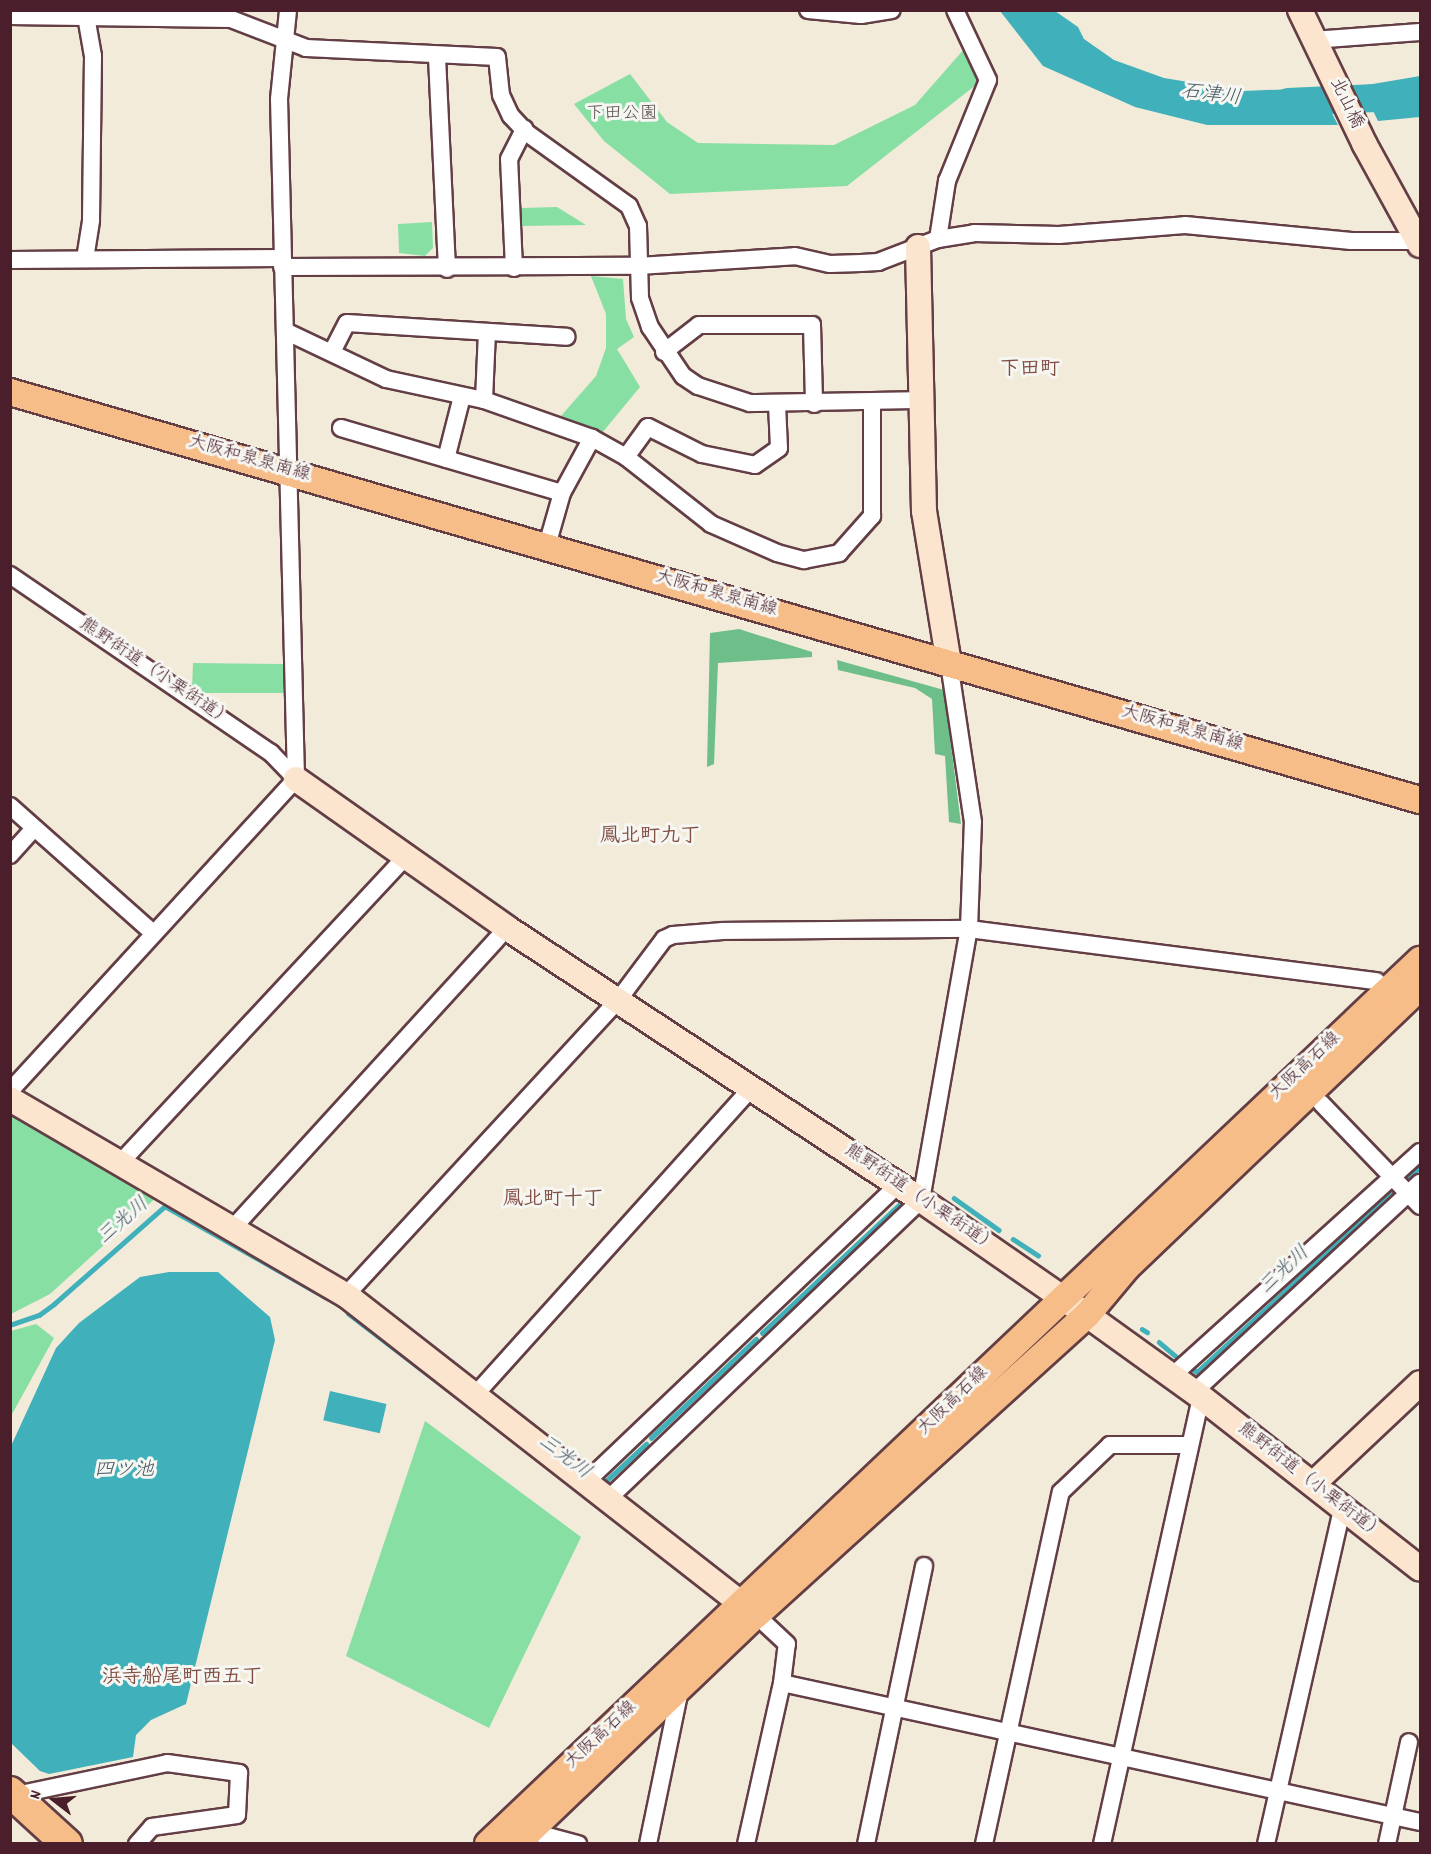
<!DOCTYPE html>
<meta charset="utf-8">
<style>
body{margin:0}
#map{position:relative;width:1431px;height:1854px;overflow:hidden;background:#f3ebd9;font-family:Dekko,"Klee One",sans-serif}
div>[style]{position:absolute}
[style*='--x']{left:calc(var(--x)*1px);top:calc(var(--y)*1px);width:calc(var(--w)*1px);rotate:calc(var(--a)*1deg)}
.green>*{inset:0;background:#87dfa3}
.forest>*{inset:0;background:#6dbe89}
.water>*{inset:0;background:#40b0ba;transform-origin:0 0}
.stream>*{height:4.5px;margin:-2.25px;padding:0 2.25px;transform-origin:2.25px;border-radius:2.25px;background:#40b0ba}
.river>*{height:28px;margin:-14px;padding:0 14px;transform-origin:14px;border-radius:14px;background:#40b0ba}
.roads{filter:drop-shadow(2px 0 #633e45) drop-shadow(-2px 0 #633e45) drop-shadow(0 2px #633e45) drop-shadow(0 -2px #633e45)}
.street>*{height:16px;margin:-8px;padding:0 8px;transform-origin:8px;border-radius:8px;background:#fff}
.secondary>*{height:24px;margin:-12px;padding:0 12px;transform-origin:12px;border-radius:12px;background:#fce5cf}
.primary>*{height:26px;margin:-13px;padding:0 13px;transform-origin:13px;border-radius:13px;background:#f7bd88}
.highway>*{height:30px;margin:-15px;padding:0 15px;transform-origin:15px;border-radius:15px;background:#f7bd88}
span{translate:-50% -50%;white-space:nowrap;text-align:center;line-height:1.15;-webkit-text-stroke:6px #f6f6f2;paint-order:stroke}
.street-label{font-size:18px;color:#4a1f2b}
.park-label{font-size:18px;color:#594f49}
.water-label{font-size:20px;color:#465964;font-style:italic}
.neighbourhood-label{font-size:20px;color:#824e43;font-weight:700}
.frame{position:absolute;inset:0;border:12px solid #4a1f2b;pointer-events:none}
.north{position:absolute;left:24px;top:1770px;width:60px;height:60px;-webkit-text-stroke:4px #f6f6f2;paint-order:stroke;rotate:286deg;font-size:16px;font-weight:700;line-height:24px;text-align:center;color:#4a1f2b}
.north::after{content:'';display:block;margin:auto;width:21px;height:27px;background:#4a1f2b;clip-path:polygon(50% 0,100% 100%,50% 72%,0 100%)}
</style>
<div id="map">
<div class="green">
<i style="clip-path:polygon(965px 48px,981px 81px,847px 186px,670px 194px,604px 141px,574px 104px,630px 74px,667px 122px,698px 143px,834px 145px,915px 105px)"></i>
<i style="clip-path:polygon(557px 207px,586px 225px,522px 226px,522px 208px)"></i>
<i style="clip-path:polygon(432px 222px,433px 248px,425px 256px,399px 253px,398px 224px)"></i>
<i style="clip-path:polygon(591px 276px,623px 279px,626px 319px,634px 337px,617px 349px,640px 387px,602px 433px,561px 416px,596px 376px,606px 348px,606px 314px)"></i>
<i style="clip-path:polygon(193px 663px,283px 664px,283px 693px,196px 693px,192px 689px)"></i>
<i style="clip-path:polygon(10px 1110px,160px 1194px,50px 1294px,11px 1314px)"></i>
<i style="clip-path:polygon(36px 1324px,54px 1338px,11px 1416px,11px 1331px)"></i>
<i style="clip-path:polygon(425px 1421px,581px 1537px,489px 1728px,346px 1656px)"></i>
</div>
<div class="forest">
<i style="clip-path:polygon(739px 629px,812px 652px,812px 657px,718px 663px,714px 764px,707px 767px,710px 633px)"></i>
<i style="clip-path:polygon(837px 660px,944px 690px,961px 824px,949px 822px,945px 756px,935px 754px,932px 699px,915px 688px,838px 670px)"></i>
</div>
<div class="water">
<i style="clip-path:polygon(1000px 11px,1055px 11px,1078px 27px,1084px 39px,1114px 60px,1164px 78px,1243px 91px,1319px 88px,1338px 125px,1207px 125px,1135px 107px,1043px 66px)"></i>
<i style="clip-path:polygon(1420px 76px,1420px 117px,1378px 121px,1361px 86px)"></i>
<i style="clip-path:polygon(169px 1272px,218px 1272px,270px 1317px,275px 1340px,186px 1704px,151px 1720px,136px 1735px,133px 1757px,49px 1774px,40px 1771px,11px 1743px,11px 1446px,56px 1348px,79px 1323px,140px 1277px)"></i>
<i style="left:330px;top:1391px;width:58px;height:30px;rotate:13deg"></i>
</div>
<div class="stream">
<i style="--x:1407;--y:1179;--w:18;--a:-43"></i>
<i style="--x:954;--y:1198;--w:55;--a:35.4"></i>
<i style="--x:1013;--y:1239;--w:30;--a:33"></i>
<i style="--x:348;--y:1313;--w:136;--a:37.5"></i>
<i style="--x:10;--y:1325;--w:31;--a:-19"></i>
<i style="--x:39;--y:1315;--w:19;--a:-36"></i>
<i style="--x:54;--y:1304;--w:148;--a:-41.4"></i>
<i style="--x:165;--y:1206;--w:186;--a:29.6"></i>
<i style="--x:1142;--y:1329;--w:6;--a:31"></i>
<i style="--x:762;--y:1333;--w:189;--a:-43.1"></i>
<i style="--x:1159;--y:1342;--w:23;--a:40"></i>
<i style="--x:1193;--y:1369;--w:5;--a:37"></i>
<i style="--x:1197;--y:1372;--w:270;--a:-42.6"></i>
<i style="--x:651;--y:1438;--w:144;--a:-43.3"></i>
<i style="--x:605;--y:1482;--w:56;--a:-42.8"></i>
</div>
<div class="river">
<i style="--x:1288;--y:102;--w:132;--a:-2.6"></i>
</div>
<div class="roads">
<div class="street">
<i style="--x:808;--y:10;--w:53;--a:5.4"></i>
<i style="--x:861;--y:15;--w:31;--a:-9"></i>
<i style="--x:10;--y:16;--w:221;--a:0.8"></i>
<i style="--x:231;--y:19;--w:80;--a:21.1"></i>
<i style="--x:306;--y:48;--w:191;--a:2.7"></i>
<i style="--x:497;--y:57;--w:38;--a:84"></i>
<i style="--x:501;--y:95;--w:23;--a:65"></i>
<i style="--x:511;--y:116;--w:23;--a:47"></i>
<i style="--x:527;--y:133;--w:125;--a:35.6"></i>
<i style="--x:629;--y:206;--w:22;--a:66"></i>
<i style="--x:638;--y:226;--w:72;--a:88.4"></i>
<i style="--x:640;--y:298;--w:31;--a:71"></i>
<i style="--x:650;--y:327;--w:59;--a:56"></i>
<i style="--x:683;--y:376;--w:18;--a:34"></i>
<i style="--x:698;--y:386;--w:55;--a:18.1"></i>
<i style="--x:750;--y:403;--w:171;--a:-1"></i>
<i style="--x:1313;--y:40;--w:107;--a:-4.3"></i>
<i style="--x:437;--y:57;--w:212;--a:87.3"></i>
<i style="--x:938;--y:239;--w:59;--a:-81.2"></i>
<i style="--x:947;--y:181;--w:109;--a:-67.9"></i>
<i style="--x:988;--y:80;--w:77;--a:-115.2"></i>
<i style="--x:85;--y:259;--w:39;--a:-81"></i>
<i style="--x:91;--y:220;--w:164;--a:-89.3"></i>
<i style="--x:93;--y:56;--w:39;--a:-100"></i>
<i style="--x:10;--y:260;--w:271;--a:-0.4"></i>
<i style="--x:282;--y:267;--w:356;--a:-0.2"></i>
<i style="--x:638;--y:266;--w:157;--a:-3.6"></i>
<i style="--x:795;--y:256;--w:36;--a:13"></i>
<i style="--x:830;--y:264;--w:31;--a:-2"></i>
<i style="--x:861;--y:263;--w:17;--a:-3"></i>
<i style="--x:878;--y:262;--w:64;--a:-21"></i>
<i style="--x:938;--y:239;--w:36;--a:-9"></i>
<i style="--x:974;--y:233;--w:85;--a:1.3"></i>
<i style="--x:1059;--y:235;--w:126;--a:-4.5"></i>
<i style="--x:1185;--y:225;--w:167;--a:5.5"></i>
<i style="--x:1351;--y:241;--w:67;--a:0"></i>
<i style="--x:514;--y:268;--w:109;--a:-92.6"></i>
<i style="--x:509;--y:159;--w:34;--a:-63"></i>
<i style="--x:285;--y:331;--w:112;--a:25.4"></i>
<i style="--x:386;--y:379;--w:100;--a:12.1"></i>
<i style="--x:484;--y:400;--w:114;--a:19.4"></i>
<i style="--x:592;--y:438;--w:39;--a:29"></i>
<i style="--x:626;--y:457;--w:108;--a:38.2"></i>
<i style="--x:711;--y:524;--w:72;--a:23.7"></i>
<i style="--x:777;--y:553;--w:28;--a:15"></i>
<i style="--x:804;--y:560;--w:36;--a:-11"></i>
<i style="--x:839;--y:553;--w:50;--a:-48.3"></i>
<i style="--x:872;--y:516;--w:114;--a:-90"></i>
<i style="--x:333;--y:350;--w:30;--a:-63"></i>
<i style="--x:347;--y:323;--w:220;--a:3.6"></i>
<i style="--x:664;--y:352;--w:44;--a:-37.6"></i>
<i style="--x:699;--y:325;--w:113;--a:0"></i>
<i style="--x:812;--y:325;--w:79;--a:88.5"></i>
<i style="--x:484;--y:400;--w:68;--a:-87.5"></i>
<i style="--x:341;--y:428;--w:230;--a:16.4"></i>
<i style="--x:626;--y:457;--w:37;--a:-54"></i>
<i style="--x:648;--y:427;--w:60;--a:26.6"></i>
<i style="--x:702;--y:454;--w:54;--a:11.7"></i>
<i style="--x:755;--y:465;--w:29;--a:-35"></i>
<i style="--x:779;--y:448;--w:44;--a:-92.6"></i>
<i style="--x:446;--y:459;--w:65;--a:-75.7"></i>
<i style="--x:550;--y:535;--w:44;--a:-74.1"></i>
<i style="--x:562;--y:493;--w:63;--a:-61.4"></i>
<i style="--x:10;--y:575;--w:316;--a:34.3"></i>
<i style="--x:271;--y:753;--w:36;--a:46"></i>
<i style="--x:10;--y:806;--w:191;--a:41.6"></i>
<i style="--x:10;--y:855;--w:36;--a:-48"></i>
<i style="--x:10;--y:1091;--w:423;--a:-47.5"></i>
<i style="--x:296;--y:779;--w:680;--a:-91.43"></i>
<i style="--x:279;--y:99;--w:89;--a:-84.2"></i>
<i style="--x:1321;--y:1103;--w:143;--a:46.1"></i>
<i style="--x:121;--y:1162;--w:417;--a:-47"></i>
<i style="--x:233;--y:1228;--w:406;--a:-47.6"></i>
<i style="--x:346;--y:1295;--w:403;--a:-47.3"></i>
<i style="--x:619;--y:999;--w:75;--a:-53.1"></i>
<i style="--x:664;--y:939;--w:10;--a:-24"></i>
<i style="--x:673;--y:935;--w:50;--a:-4.6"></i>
<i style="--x:723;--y:931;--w:246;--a:-0.5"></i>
<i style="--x:969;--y:929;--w:411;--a:7.3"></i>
<i style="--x:1172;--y:1376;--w:334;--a:-42.1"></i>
<i style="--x:1194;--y:1392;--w:308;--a:-42.8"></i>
<i style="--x:475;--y:1395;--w:414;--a:-48"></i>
<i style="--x:586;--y:1482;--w:431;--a:-43.6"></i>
<i style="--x:608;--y:1499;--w:433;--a:-43.7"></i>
<i style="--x:921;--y:1200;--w:275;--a:-80"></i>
<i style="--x:969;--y:929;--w:107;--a:-87.9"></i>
<i style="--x:973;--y:822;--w:161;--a:-98.6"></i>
<i style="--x:782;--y:1683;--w:653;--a:12.29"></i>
<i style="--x:11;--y:1796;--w:159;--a:-11.9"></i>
<i style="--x:167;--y:1763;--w:73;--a:7.9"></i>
<i style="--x:239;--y:1773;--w:42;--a:92.7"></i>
<i style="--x:237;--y:1815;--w:86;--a:172"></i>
<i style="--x:152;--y:1827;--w:23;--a:131"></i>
<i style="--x:525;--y:1826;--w:6;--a:51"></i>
<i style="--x:529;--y:1831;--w:51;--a:14.9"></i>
<i style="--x:648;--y:1844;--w:158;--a:-78.3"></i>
<i style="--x:746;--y:1844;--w:165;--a:-77.4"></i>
<i style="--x:782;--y:1683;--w:39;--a:-83"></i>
<i style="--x:787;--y:1644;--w:42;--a:-136.9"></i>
<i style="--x:866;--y:1844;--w:284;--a:-78.2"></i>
<i style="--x:984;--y:1844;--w:360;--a:-77.7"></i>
<i style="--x:1061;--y:1492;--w:68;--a:-43.8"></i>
<i style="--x:1110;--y:1445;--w:79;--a:0"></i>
<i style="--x:1102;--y:1844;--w:458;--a:-77.5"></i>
<i style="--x:1266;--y:1844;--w:343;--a:-77.2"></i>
<i style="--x:1387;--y:1844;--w:104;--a:-77.8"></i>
</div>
<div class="secondary">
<i style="--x:1300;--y:10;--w:150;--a:64.3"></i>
<i style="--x:1365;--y:145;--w:114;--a:61.2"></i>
<i style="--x:918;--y:247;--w:264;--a:88.7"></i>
<i style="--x:924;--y:511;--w:154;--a:80.7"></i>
<i style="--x:296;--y:779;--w:258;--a:35.2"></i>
<i style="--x:507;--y:928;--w:495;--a:33.3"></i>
<i style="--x:921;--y:1200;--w:202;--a:34.7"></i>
<i style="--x:1087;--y:1315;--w:140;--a:35.7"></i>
<i style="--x:1201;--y:1397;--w:278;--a:38.1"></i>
<i style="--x:10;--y:1099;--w:389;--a:30.3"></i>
<i style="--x:346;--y:1295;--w:520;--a:37.97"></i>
<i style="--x:1313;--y:1484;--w:147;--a:-43.3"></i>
</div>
<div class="primary">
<i style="--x:10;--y:392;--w:1468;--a:16.14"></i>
<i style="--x:488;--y:1844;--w:1285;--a:-43.49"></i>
<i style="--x:516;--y:1844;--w:332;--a:-43.7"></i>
<i style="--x:756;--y:1615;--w:447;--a:-42.2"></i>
<i style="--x:1087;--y:1315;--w:62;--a:-50.2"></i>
<i style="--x:1127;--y:1267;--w:405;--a:-43.7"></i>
</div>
<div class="highway">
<i style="--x:10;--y:1792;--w:77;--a:42.4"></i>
</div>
</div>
<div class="street-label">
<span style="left:1345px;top:104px;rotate:64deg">北山橋</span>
<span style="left:249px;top:460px;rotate:16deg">大阪和泉泉南線</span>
<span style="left:716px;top:595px;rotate:16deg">大阪和泉泉南線</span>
<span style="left:155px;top:674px;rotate:34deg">熊野街道（小栗街道）</span>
<span style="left:1182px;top:730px;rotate:16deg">大阪和泉泉南線</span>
<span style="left:1306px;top:1067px;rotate:-43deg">大阪高石線</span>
<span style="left:920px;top:1200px;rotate:34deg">熊野街道（小栗街道）</span>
<span style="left:954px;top:1402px;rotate:-44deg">大阪高石線</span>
<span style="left:1310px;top:1483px;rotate:38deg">熊野街道（小栗街道）</span>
<span style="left:602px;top:1736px;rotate:-43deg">大阪高石線</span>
</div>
<div class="park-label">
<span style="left:622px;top:115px">下田公園</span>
</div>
<div class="water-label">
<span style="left:1211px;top:96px;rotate:7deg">石津川</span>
<span style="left:124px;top:1222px;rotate:-41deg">三光川</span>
<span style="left:1285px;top:1271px;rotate:-43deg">三光川</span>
<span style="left:564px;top:1458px;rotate:37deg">三光川</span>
<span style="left:124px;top:1471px">四ツ池</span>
</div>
<div class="neighbourhood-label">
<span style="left:1030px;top:370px">下田町</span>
<span style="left:650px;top:837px">鳳北町九丁</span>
<span style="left:553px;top:1200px">鳳北町十丁</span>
<span style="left:182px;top:1678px">浜寺船尾町西五丁</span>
</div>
<div class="frame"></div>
<div class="north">N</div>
</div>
